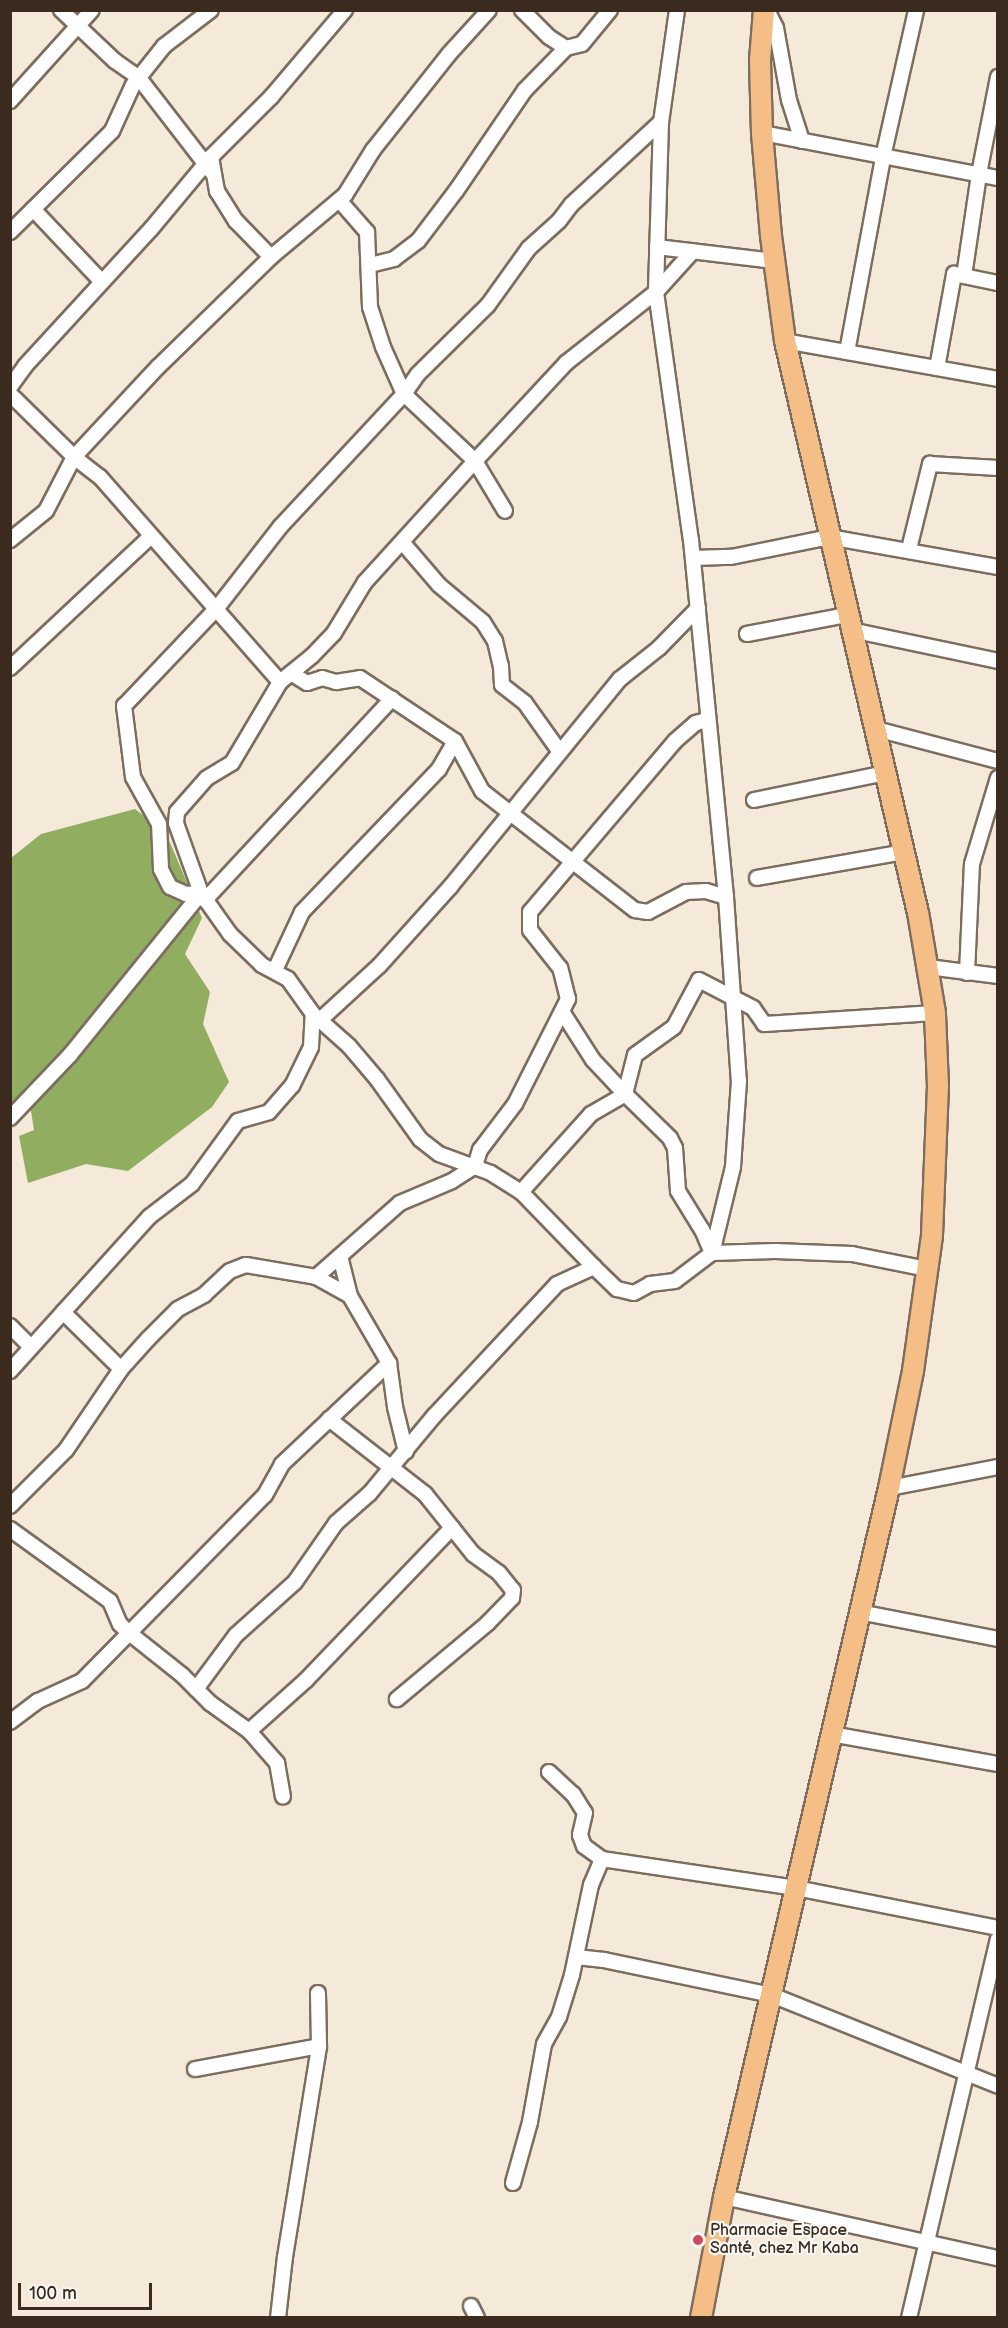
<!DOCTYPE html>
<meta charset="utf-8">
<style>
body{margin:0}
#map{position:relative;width:1008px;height:2328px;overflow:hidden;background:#f5e9d9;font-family:"Balsamiq Sans",sans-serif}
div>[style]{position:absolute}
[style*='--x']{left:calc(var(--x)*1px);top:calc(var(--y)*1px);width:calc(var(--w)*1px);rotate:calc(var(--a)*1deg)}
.forest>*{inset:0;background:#91ae60}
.roads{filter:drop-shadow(2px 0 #7c6d5f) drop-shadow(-2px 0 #7c6d5f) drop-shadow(0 2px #7c6d5f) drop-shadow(0 -2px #7c6d5f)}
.minor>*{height:14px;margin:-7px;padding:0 7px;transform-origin:7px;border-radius:7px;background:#fff}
.highway>*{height:20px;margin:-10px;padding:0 10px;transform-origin:10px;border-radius:10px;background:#f6be87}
.dots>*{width:16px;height:16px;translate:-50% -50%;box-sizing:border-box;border:3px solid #f6f6f2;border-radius:50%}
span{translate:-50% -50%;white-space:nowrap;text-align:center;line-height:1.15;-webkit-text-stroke:4.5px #f6f6f2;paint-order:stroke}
.poi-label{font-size:16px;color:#3b2a1e}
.left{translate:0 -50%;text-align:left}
.frame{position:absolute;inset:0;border:12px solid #3b2a1e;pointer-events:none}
.scale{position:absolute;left:18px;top:2283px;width:134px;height:27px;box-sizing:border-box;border:3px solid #3b2a1e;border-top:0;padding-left:8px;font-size:18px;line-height:21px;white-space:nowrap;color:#3b2a1e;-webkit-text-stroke:4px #f6f6f2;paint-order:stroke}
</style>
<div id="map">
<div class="forest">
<i style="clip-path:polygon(135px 809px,166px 833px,202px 918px,185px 954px,210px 992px,203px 1024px,229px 1082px,212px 1107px,128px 1171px,86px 1164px,28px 1183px,19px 1136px,34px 1130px,31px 1111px,11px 1111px,11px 858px,41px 834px)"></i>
</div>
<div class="roads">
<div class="minor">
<i style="--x:61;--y:10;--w:74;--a:43.4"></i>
<i style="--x:115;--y:61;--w:29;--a:35"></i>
<i style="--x:139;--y:78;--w:118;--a:52.3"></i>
<i style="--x:522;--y:10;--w:38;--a:45"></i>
<i style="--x:549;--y:37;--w:20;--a:33"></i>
<i style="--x:566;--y:48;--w:16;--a:-14"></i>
<i style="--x:582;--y:44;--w:44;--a:-50.5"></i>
<i style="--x:677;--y:10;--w:113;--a:98.1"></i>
<i style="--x:661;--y:122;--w:170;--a:91.7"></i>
<i style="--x:656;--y:292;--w:250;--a:82"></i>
<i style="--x:691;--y:540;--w:359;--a:84.4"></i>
<i style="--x:726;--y:897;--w:184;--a:86"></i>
<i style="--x:739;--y:1081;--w:86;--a:94"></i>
<i style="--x:733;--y:1167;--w:89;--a:103.7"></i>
<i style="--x:767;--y:10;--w:20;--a:63"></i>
<i style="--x:776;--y:28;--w:73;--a:79.8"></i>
<i style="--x:789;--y:100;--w:43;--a:72.4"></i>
<i style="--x:10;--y:101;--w:122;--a:-48"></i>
<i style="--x:762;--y:133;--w:240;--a:10.8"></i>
<i style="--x:211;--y:157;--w:35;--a:80"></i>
<i style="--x:217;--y:191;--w:36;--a:58"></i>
<i style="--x:236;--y:221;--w:50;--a:45.8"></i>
<i style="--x:271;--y:257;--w:97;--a:-40"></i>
<i style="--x:345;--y:195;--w:53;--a:-58.1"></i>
<i style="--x:373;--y:150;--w:122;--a:-51.6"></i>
<i style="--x:449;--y:54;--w:59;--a:-47.7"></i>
<i style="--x:339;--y:200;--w:43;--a:48.8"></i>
<i style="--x:367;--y:232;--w:75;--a:87.7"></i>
<i style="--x:370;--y:307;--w:42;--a:72"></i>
<i style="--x:383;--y:347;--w:51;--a:65.9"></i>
<i style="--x:404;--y:394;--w:98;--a:43.3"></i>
<i style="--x:475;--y:461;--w:58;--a:59"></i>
<i style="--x:33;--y:209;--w:99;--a:46.6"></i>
<i style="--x:10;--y:232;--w:144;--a:-44.7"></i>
<i style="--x:112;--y:131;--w:51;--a:-65.5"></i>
<i style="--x:133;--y:85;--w:50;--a:-51.5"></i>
<i style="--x:164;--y:46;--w:59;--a:-37.5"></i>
<i style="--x:657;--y:247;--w:118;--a:6.8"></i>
<i style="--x:370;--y:265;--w:25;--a:-14"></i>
<i style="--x:394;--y:259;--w:30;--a:-37"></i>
<i style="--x:418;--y:241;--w:63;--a:-52.8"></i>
<i style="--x:456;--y:191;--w:122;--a:-55.7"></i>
<i style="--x:525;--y:90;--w:59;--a:-45.7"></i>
<i style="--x:964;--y:276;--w:103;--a:-81.6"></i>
<i style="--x:979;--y:174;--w:99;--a:-78.9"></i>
<i style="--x:785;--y:341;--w:216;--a:10.1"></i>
<i style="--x:847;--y:352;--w:198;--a:-79.5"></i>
<i style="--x:883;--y:157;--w:151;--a:-77.3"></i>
<i style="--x:937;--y:368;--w:96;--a:-79.7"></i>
<i style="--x:954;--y:274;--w:45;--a:11.6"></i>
<i style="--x:10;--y:387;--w:26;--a:-54"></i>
<i style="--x:25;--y:366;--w:186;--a:-47.4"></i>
<i style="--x:151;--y:229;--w:94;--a:-50.2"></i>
<i style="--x:211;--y:157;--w:86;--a:-45"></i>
<i style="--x:272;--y:96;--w:113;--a:-49.7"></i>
<i style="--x:10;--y:394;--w:90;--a:44.5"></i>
<i style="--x:74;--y:457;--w:33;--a:38"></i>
<i style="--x:100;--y:477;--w:273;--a:48.7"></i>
<i style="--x:10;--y:540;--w:46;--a:-38.9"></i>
<i style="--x:46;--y:511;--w:61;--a:-62.6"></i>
<i style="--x:74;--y:457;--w:123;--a:-47"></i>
<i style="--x:158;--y:367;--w:158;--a:-44.2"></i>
<i style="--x:403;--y:543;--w:55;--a:49.4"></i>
<i style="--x:439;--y:585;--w:57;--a:40.1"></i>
<i style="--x:483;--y:622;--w:22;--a:58"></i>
<i style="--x:495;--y:641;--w:26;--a:77"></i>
<i style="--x:501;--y:666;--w:19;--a:87"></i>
<i style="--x:502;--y:685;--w:29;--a:38"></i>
<i style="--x:525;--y:703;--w:60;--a:54.5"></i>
<i style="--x:909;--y:549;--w:88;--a:-76.1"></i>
<i style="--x:930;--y:464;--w:68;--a:3.4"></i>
<i style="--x:693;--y:558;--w:38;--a:-2"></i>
<i style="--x:731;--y:557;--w:100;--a:-11.5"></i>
<i style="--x:829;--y:537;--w:172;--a:10.1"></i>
<i style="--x:851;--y:630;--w:150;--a:11.9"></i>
<i style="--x:747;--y:634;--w:102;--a:-10.8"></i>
<i style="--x:10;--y:668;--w:192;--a:-43.1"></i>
<i style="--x:291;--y:673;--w:19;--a:32"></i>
<i style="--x:307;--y:683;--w:16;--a:-18"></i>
<i style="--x:322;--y:678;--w:15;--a:16"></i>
<i style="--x:336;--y:682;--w:24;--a:-9"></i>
<i style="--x:360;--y:678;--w:114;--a:33.6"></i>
<i style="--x:455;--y:741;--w:57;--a:61.6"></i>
<i style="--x:482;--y:791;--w:194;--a:37.9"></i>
<i style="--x:635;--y:910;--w:13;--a:9"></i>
<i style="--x:648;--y:912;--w:43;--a:-27.8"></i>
<i style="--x:686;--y:892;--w:20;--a:-3"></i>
<i style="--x:706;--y:891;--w:21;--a:17"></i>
<i style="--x:876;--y:729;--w:126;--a:14.7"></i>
<i style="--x:754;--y:800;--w:135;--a:-11.6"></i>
<i style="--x:757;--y:878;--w:149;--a:-10"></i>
<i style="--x:201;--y:893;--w:15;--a:176"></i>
<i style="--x:186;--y:894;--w:17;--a:-156"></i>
<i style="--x:170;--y:887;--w:20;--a:-117"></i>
<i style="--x:161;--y:869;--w:45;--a:-92.5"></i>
<i style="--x:159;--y:824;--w:54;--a:-119"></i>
<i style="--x:133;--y:777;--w:72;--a:-97.2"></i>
<i style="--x:124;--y:706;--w:135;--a:-46.5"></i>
<i style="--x:217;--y:608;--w:103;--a:-52.1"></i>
<i style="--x:280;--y:527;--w:182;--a:-47"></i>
<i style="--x:404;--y:394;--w:24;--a:-55"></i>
<i style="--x:418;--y:374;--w:98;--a:-44.6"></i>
<i style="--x:488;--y:305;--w:70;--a:-54.3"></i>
<i style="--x:529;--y:248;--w:40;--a:-42"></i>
<i style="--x:559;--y:221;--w:21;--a:-53"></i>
<i style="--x:572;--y:204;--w:121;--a:-42.7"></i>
<i style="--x:205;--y:900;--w:275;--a:-47.1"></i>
<i style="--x:928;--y:967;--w:71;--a:7.3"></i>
<i style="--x:275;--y:970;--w:64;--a:-65"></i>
<i style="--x:302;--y:912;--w:198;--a:-46.2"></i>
<i style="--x:439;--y:769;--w:32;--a:-60"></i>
<i style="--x:967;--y:973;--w:109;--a:-87.4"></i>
<i style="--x:972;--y:864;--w:90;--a:-73.2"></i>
<i style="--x:320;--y:1020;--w:80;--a:-42.5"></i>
<i style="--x:379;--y:966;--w:108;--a:-48"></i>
<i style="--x:451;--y:886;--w:267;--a:-50.8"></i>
<i style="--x:620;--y:679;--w:50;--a:-38.5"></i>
<i style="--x:659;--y:648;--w:56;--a:-45.7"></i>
<i style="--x:10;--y:1118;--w:87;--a:-46.4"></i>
<i style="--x:70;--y:1055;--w:208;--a:-51"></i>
<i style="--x:521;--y:1192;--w:105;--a:-48.1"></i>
<i style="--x:591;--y:1114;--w:39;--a:-30"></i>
<i style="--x:625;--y:1094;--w:47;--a:-133.3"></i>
<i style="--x:593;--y:1060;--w:56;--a:-122.6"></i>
<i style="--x:712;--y:1253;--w:25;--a:-113"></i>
<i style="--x:702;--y:1230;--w:46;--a:-121.6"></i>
<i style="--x:678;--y:1191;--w:43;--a:-94"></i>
<i style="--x:675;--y:1148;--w:11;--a:-117"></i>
<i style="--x:670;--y:1138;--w:63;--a:-135.6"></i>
<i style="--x:625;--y:1094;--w:40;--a:-75.6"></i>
<i style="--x:635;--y:1055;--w:48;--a:-35.7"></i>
<i style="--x:674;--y:1027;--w:53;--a:-62"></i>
<i style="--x:699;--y:980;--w:61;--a:27.4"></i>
<i style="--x:753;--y:1008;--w:19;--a:55"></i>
<i style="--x:764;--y:1024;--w:171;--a:-3.7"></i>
<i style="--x:340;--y:1256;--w:41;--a:76"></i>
<i style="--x:350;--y:1296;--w:78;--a:59.8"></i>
<i style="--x:389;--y:1363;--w:44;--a:82.2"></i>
<i style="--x:395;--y:1407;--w:46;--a:76.3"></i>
<i style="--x:594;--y:1267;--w:105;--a:-134.2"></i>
<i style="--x:521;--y:1192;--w:36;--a:-148"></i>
<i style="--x:491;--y:1173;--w:55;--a:-159.9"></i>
<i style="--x:439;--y:1154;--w:24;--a:-142"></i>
<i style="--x:420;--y:1139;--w:74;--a:-125.6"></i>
<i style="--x:377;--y:1079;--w:43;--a:-130.3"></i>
<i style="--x:349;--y:1046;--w:48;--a:-138.4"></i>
<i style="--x:313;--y:1014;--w:43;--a:-125.5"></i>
<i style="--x:288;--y:979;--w:30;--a:-152"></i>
<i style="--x:262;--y:965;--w:45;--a:-135.9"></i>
<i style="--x:230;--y:934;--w:50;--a:-125.3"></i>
<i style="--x:201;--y:893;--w:74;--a:-109.7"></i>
<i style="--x:176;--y:823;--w:11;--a:-85"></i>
<i style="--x:177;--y:812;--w:45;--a:-48.6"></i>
<i style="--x:207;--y:778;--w:29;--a:-31"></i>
<i style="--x:232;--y:763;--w:94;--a:-59.3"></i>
<i style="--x:280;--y:682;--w:41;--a:-39.1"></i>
<i style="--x:312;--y:656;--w:32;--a:-46"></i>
<i style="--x:334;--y:633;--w:60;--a:-58.7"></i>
<i style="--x:365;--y:582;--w:164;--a:-47.7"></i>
<i style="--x:475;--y:461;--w:134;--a:-47.1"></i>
<i style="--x:566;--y:363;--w:115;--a:-38.3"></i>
<i style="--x:656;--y:292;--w:55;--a:-47.9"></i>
<i style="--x:316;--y:1277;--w:112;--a:-41.4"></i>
<i style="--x:400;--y:1203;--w:56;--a:-22.9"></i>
<i style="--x:452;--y:1181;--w:27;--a:-33"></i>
<i style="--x:475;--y:1166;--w:17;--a:-73"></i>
<i style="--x:480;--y:1150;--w:58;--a:-52.7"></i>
<i style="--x:515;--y:1104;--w:118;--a:-63.2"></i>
<i style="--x:568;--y:999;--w:32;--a:-104"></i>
<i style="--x:560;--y:968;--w:48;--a:-128.3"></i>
<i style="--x:530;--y:930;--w:18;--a:-90"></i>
<i style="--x:530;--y:912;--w:224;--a:-49.7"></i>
<i style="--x:675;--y:741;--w:28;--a:-41"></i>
<i style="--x:696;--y:723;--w:10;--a:-17"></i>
<i style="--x:63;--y:1312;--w:81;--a:44.5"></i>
<i style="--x:10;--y:1326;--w:30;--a:45"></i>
<i style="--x:10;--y:1371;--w:207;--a:-47.9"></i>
<i style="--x:149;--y:1217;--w:54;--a:-37.5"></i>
<i style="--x:192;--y:1184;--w:78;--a:-53.9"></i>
<i style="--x:238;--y:1121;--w:32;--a:-16"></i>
<i style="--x:269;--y:1112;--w:35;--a:-49"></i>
<i style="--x:292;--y:1086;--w:43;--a:-64"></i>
<i style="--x:311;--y:1047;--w:33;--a:-87"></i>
<i style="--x:329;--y:1419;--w:122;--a:38"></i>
<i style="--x:425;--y:1494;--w:77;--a:51.3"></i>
<i style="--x:473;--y:1554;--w:32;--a:36"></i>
<i style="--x:499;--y:1573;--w:22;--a:51"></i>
<i style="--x:513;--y:1590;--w:8;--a:97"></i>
<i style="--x:512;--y:1598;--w:35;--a:134"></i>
<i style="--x:488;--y:1623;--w:119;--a:140.1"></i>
<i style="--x:889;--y:1488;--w:111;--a:-10.9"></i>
<i style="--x:10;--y:1506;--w:79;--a:-45"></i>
<i style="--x:66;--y:1450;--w:98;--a:-55.8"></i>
<i style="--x:121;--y:1369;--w:40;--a:-48"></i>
<i style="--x:148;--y:1339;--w:42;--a:-45"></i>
<i style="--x:178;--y:1309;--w:30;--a:-28"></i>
<i style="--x:204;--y:1295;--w:35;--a:-43"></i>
<i style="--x:230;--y:1271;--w:17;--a:-21"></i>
<i style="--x:246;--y:1265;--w:71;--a:9.7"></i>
<i style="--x:316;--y:1277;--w:39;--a:29"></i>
<i style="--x:10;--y:1529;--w:123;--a:35.8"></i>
<i style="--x:110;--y:1601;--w:25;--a:67"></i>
<i style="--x:120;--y:1624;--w:11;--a:45"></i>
<i style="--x:128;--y:1632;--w:69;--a:38.5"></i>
<i style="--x:182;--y:1675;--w:40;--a:45"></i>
<i style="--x:210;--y:1703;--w:48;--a:35.7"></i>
<i style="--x:249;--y:1731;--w:43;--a:48.8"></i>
<i style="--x:277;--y:1763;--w:34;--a:80"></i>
<i style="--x:859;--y:1612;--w:142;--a:11"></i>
<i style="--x:196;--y:1689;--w:67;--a:-53.5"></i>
<i style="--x:236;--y:1635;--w:79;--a:-41.9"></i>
<i style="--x:295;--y:1582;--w:72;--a:-55.2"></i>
<i style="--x:336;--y:1523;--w:45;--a:-41.4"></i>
<i style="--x:370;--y:1493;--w:100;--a:-50.3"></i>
<i style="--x:434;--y:1416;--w:180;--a:-47"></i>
<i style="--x:557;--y:1284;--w:41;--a:-24.7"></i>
<i style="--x:594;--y:1267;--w:32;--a:44"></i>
<i style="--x:617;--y:1289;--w:17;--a:13"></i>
<i style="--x:634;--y:1293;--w:18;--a:-29"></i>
<i style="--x:650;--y:1284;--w:25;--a:-7"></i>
<i style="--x:675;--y:1281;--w:46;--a:-37.1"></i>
<i style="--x:712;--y:1253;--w:63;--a:-1.8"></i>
<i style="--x:775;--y:1251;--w:77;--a:2.2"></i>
<i style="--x:852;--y:1254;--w:76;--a:11.3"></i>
<i style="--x:10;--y:1722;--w:35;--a:-37"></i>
<i style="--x:38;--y:1701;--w:48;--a:-24.4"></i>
<i style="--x:82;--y:1681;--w:261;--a:-45.5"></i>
<i style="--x:265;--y:1495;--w:35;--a:-61"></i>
<i style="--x:282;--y:1464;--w:147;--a:-43.3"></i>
<i style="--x:249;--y:1731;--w:76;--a:-41.8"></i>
<i style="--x:306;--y:1680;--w:211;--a:-46.2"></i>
<i style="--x:831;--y:1734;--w:170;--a:10.2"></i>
<i style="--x:549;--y:1772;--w:33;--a:43"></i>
<i style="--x:573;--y:1794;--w:22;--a:58"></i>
<i style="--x:585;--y:1813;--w:23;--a:103"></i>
<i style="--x:580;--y:1835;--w:12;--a:70"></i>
<i style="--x:584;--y:1846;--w:22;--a:36"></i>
<i style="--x:602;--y:1859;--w:196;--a:8.5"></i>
<i style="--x:796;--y:1888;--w:206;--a:11.2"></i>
<i style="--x:576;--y:1957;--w:28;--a:6"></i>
<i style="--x:604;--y:1960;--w:172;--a:11.8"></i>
<i style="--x:772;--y:1995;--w:244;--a:21.9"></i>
<i style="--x:195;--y:2069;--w:126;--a:-10.5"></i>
<i style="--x:513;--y:2183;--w:63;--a:-74.4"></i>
<i style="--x:530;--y:2122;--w:79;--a:-79.8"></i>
<i style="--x:544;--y:2044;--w:31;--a:-61"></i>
<i style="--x:559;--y:2017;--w:44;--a:-72.8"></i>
<i style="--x:572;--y:1975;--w:92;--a:-78.1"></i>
<i style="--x:591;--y:1885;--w:28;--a:-67"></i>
<i style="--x:724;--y:2197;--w:281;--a:12.6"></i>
<i style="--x:471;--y:2306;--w:13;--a:63"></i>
<i style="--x:278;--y:2318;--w:61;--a:-83.5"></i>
<i style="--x:285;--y:2257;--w:214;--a:-80.8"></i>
<i style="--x:319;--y:2046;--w:53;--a:-91.1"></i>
<i style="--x:909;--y:2318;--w:389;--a:-76.8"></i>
</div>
<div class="highway">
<i style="--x:701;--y:2318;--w:123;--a:-79.2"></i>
<i style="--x:724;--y:2197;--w:728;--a:-76.9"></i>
<i style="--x:889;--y:1488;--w:119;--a:-78.4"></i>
<i style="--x:913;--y:1371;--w:137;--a:-82"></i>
<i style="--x:932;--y:1235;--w:149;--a:-87.7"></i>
<i style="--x:938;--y:1086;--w:73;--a:-92.4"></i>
<i style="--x:935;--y:1013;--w:101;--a:-99.6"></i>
<i style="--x:918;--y:913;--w:587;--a:-103.09"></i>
<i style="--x:785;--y:341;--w:106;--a:-97.6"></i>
<i style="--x:771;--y:236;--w:103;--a:-95"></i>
<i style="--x:762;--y:133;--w:73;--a:-91.6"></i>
<i style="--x:760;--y:60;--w:50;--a:-85.4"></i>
</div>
</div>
<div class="dots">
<i style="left:698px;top:2240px;background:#d1495b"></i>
</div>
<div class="poi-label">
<span class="left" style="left:710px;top:2240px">Pharmacie Espace<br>Santé, chez Mr Kaba</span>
</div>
<div class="frame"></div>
<div class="scale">100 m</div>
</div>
